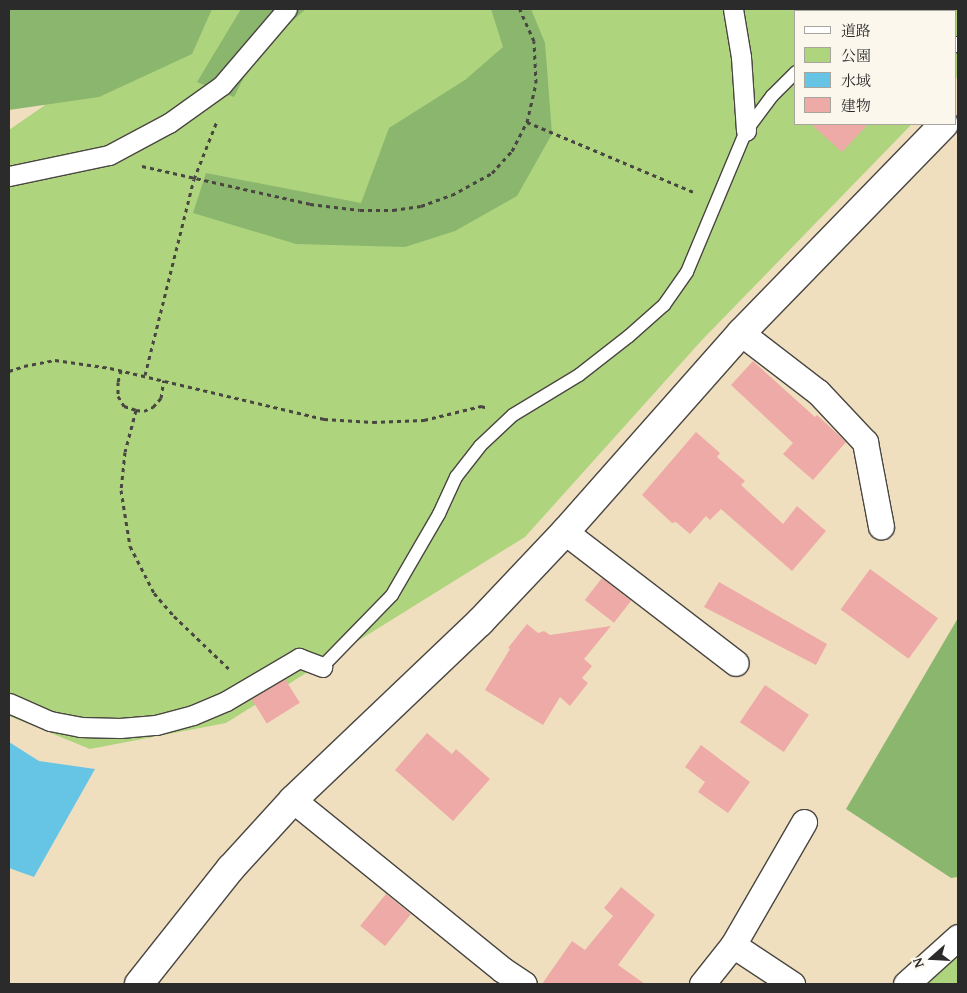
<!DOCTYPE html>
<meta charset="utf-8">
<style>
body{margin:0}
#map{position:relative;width:967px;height:993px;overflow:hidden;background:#f0dfbf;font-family:"Gentium Book Plus","Noto Serif JP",serif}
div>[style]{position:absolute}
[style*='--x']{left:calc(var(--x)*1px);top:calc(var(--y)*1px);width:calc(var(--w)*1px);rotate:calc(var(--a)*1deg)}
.green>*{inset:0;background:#aed47e}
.forest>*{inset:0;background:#8ab66d}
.water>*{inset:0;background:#66c5e4}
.building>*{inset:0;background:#edaaa6;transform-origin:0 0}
.path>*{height:3px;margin-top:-1.5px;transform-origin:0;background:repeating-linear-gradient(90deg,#494641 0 4px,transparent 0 8px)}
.roads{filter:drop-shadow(1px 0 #494641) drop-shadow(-1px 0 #494641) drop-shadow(0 1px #494641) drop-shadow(0 -1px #494641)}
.service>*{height:12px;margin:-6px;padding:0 6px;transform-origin:6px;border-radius:6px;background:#fff}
.pedestrian>*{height:19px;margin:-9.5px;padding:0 9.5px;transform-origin:9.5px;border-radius:9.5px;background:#fff}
.minor>*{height:25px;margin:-12.5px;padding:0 12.5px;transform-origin:12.5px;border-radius:12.5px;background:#fff}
.tertiary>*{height:28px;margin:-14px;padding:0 14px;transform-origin:14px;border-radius:14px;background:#fff}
span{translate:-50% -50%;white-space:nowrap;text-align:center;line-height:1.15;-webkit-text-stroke:4px #fbf7ec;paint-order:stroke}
.frame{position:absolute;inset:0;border:10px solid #2b2b2b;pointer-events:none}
.legend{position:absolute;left:794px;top:10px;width:162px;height:115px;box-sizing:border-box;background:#fbf7ec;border:1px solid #a8a59f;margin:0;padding:6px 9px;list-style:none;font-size:15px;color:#2b2b2b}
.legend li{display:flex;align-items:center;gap:10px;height:25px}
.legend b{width:25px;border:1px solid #a8a59f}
.north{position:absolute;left:907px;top:933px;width:50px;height:50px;-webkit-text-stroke:4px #fbf7ec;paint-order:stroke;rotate:251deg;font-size:14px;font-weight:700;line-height:20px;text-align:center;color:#2b2b2b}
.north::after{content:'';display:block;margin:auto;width:18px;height:22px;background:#2b2b2b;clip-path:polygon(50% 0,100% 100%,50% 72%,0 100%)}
</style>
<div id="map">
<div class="green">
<i style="clip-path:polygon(171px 9px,958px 9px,958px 76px,956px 79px,956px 11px,796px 11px,796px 124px,912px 124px,702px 340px,525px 537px,226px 723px,90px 749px,9px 716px,9px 130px,142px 38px)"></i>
<i style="clip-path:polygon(958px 950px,958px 984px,920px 984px)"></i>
</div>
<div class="forest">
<i style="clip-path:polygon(9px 9px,212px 9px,192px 54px,99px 97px,9px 110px)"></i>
<i style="clip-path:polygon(241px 9px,306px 9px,257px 51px,234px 97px,197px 82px)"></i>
<i style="clip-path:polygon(491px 9px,531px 9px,545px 43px,552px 134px,517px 196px,455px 231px,405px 247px,296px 244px,193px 213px,206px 173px,361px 203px,389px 128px,465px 80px,503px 47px)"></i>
<i style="clip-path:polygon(958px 618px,958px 877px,951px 878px,846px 809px)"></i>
</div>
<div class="water">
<i style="clip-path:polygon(9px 742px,39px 761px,95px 769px,34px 877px,9px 868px)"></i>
</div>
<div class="building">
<i style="clip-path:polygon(811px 124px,868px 124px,842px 152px)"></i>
<i style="clip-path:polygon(753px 361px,815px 417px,817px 415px,846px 442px,813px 480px,783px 454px,793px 443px,731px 385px)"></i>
<i style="clip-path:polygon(696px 432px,720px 453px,717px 457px,745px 481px,741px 485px,783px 524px,797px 506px,826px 531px,792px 571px,721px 509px,710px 520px,706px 516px,690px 534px,676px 522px,672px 523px,642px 495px)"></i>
<i style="left:870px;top:569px;width:84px;height:50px;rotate:36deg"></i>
<i style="left:602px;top:578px;width:37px;height:28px;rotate:38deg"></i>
<i style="clip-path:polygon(719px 582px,827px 644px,816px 665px,704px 607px)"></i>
<i style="clip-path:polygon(527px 624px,538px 633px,544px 631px,550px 635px,611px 626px,584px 659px,592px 666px,582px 678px,588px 683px,570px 706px,560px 697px,543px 725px,485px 690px,510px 649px,508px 648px)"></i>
<i style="left:285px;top:679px;width:28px;height:39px;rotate:58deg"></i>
<i style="left:765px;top:685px;width:53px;height:45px;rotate:34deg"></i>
<i style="clip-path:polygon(427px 733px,452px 754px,456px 749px,490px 779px,453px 821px,395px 770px)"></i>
<i style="clip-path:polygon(701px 745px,750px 782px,728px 813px,698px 792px,705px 782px,685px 767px)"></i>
<i style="clip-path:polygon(621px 887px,655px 915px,618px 965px,645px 984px,542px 984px,572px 941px,585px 950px,613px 916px,604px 908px)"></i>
<i style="left:386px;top:894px;width:32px;height:41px;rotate:39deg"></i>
</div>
<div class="path">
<i style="--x:527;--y:122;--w:183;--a:22.8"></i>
<i style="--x:142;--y:166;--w:172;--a:12.7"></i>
<i style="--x:310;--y:204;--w:50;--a:6.8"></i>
<i style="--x:360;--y:210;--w:33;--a:0"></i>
<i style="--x:393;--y:210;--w:28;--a:-8"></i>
<i style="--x:421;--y:206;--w:33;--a:-20"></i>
<i style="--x:452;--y:195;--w:46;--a:-28.8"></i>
<i style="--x:492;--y:173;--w:30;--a:-48"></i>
<i style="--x:512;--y:151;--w:33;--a:-63"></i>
<i style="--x:527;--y:122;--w:40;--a:-77"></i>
<i style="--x:536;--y:83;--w:42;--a:-92.7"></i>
<i style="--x:534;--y:41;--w:35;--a:-114"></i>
<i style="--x:121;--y:370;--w:12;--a:104"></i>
<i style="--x:118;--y:382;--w:14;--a:90"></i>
<i style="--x:118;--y:396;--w:12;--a:59"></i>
<i style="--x:124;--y:406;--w:13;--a:18"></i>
<i style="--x:136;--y:410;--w:8;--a:7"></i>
<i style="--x:144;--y:411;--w:10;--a:-24"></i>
<i style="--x:153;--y:407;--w:12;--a:-48"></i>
<i style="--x:161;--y:398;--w:18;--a:-81"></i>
<i style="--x:9;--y:371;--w:16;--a:-18"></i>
<i style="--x:24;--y:366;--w:32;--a:-11"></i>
<i style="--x:55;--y:360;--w:56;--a:8.3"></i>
<i style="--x:110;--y:368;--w:220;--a:13.4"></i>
<i style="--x:324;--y:419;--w:49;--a:3.5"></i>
<i style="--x:373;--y:422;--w:51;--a:-2.2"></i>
<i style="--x:424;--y:420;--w:59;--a:-13.8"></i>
<i style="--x:481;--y:406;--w:7;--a:16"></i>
<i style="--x:145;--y:375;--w:202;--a:-76"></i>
<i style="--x:194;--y:179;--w:62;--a:-68.4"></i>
<i style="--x:136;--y:410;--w:43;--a:104.7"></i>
<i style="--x:125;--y:452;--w:38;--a:96"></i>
<i style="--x:121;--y:490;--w:57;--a:80.9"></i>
<i style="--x:130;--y:546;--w:53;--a:62.9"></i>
<i style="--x:154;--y:593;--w:30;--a:49"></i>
<i style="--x:174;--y:616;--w:76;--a:43.9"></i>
</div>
<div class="roads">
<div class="service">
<i style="--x:920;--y:9;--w:4;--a:34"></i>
<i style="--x:891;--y:11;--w:4;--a:-27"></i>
<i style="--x:956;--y:43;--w:4;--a:56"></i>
<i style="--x:322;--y:667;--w:100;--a:-45.8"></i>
<i style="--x:392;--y:595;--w:94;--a:-59.9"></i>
<i style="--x:439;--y:514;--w:41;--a:-65.3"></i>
<i style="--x:456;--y:477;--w:39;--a:-52"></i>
<i style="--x:480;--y:446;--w:45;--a:-43.2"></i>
<i style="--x:513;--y:415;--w:77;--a:-31.2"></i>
<i style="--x:579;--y:375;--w:63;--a:-38"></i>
<i style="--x:629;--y:336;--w:47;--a:-41.5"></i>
<i style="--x:664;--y:305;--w:40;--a:-55.1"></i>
<i style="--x:687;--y:272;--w:153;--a:-67.3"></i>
<i style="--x:746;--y:131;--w:44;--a:-53.4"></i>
<i style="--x:772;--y:96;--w:34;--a:-45"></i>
</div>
<div class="pedestrian">
<i style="--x:733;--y:9;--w:49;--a:80.5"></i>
<i style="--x:741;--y:57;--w:74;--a:86.1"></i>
<i style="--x:9;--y:176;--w:102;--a:-11.9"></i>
<i style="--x:109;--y:155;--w:68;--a:-28.1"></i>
<i style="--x:169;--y:123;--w:65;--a:-35.6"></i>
<i style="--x:222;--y:85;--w:100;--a:-49.5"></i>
<i style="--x:9;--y:703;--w:45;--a:23.7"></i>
<i style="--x:50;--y:721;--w:31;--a:11"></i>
<i style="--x:80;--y:727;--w:40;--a:1.4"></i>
<i style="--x:120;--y:728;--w:36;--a:-5"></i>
<i style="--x:156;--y:725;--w:38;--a:-15"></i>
<i style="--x:193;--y:715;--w:36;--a:-23"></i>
<i style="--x:226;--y:701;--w:85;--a:-30.5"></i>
<i style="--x:299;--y:658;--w:25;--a:21"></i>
</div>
<div class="minor">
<i style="--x:741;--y:333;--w:97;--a:37.5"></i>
<i style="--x:818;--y:392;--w:69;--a:46.8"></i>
<i style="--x:865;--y:442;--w:86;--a:79.3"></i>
<i style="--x:565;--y:532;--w:215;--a:37.5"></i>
<i style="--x:293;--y:800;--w:270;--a:39"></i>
<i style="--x:503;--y:970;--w:25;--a:34"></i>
<i style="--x:733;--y:945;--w:71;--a:33.5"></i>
<i style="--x:702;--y:984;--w:50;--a:-51.5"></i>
<i style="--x:733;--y:945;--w:142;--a:-60"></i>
<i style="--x:906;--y:984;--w:70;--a:-42.1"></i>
</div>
<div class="tertiary">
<i style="--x:139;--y:984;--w:148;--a:-51.6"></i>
<i style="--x:231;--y:868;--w:92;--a:-47.6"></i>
<i style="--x:293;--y:800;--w:258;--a:-43.6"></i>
<i style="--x:480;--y:622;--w:124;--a:-46.6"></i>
<i style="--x:565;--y:532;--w:266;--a:-48.5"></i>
<i style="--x:741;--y:333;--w:291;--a:-45.8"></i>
</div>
</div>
<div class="frame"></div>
<ul class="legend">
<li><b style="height:6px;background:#fff"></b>道路</li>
<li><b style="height:14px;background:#aed47e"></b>公園</li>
<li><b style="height:14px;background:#66c5e4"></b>水域</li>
<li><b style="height:14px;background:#edaaa6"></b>建物</li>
</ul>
<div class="north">N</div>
</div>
